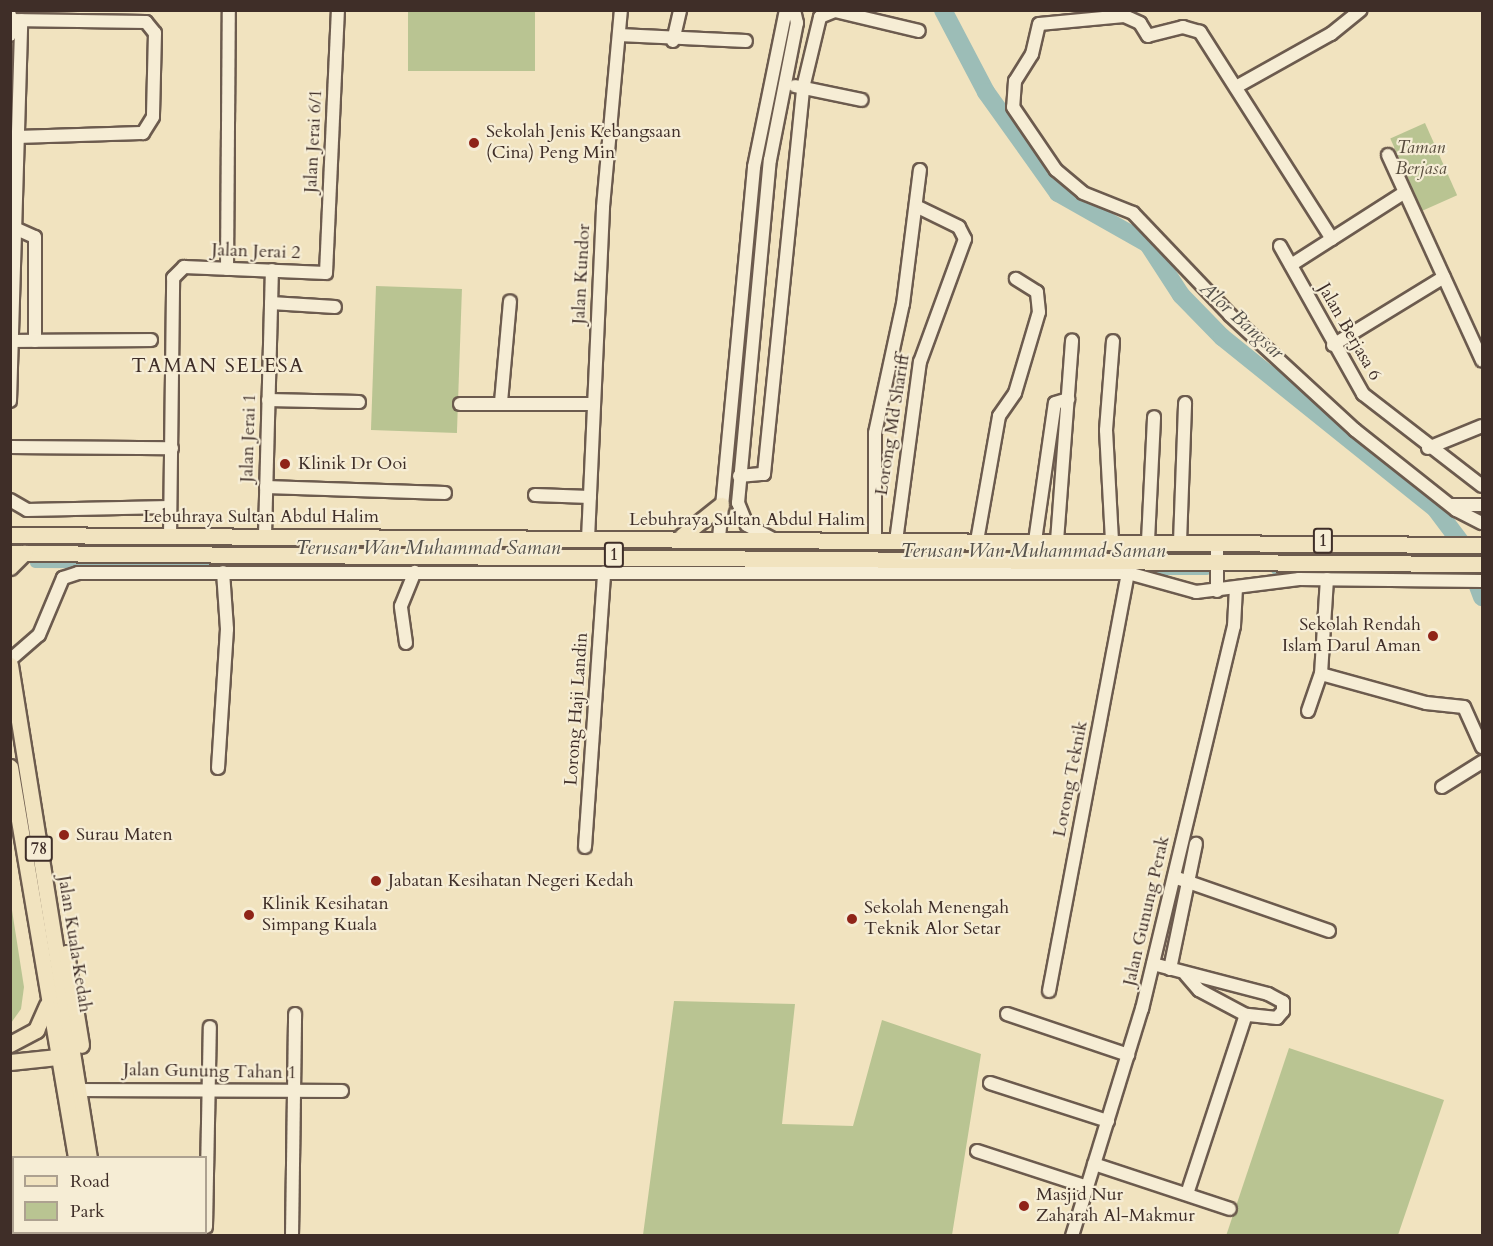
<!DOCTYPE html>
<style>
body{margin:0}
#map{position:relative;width:1493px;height:1246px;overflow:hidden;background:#f1e3bf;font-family:Cardo,serif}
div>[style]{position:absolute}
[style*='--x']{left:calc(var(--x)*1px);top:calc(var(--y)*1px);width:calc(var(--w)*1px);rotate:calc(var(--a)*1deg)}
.green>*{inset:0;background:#b9c492;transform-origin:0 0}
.canal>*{height:10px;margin:-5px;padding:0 5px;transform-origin:5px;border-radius:5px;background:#9cbdb7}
.river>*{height:18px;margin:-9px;padding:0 9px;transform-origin:9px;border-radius:9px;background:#9cbdb7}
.roads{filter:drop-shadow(2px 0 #6c5b4e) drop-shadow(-2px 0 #6c5b4e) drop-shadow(0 2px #6c5b4e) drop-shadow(0 -2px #6c5b4e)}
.minor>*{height:12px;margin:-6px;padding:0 6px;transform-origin:6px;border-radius:6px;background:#f6edd5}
.major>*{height:15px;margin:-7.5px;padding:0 7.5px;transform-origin:7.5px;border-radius:7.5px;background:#f1e3bf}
.dots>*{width:16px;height:16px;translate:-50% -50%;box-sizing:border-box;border:3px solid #f6edd5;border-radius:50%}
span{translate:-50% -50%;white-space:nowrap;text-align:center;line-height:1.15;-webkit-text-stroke:4.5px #f6edd5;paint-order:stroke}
.shield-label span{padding:2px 4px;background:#f6edd5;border:2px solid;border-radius:4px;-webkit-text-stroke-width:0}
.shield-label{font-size:16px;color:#3f2e28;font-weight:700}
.poi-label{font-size:18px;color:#3f2e28}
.left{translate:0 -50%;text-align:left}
.right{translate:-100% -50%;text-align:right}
.street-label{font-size:18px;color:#3f2e28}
.park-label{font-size:18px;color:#574c3d;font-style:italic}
.water-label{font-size:20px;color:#56524c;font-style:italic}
.neighbourhood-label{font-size:20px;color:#3f2e28;letter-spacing:1.5px}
.frame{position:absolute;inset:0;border:12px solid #3f2e28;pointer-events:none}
.legend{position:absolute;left:12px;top:1156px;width:195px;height:78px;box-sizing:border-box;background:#f6edd5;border:2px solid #ada190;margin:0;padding:8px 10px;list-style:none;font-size:18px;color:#3f2e28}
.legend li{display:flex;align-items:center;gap:12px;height:30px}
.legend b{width:30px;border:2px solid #ada190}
</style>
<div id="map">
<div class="green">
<i style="left:408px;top:11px;width:127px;height:60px"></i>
<i style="left:1425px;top:123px;width:79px;height:38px;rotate:66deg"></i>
<i style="left:376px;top:286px;width:86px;height:144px;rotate:2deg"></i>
<i style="clip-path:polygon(11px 904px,24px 987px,21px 1009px,11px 1023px)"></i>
<i style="clip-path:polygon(674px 1001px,795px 1004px,782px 1124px,853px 1126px,882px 1020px,981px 1054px,952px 1235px,643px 1235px)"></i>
<i style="clip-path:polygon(1289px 1048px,1444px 1100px,1398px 1235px,1226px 1236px)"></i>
</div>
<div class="canal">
<i style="--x:35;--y:563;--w:787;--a:0.29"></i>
<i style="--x:1125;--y:570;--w:82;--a:0"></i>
<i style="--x:1276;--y:570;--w:171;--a:1"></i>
</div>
<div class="river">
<i style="--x:943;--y:10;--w:93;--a:62.3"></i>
<i style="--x:986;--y:92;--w:124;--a:54.5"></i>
<i style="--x:1058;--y:193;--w:103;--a:29.5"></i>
<i style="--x:1148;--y:244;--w:61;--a:57.1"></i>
<i style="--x:1181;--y:295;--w:59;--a:45.7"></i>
<i style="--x:1222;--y:337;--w:273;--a:38.8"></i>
<i style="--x:1435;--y:508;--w:45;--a:53.1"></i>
<i style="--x:1462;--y:544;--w:57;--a:69.3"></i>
</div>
<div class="roads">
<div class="minor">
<i style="--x:10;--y:15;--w:20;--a:90"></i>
<i style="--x:11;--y:20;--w:135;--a:0.8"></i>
<i style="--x:146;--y:22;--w:14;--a:51"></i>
<i style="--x:155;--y:33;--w:84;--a:91.4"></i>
<i style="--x:153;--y:117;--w:19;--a:122"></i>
<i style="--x:143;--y:133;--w:128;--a:178.2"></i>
<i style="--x:619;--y:35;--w:127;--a:2.7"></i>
<i style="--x:673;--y:41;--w:32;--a:-77"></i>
<i style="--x:795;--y:86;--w:68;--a:11.8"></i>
<i style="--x:1236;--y:87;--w:109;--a:-29.2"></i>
<i style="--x:1331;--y:34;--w:38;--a:-39"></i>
<i style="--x:1388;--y:155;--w:226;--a:65.4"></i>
<i style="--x:10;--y:226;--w:27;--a:24"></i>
<i style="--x:35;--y:237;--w:104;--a:90"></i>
<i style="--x:1332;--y:239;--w:246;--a:-122.5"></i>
<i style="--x:1200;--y:32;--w:18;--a:-164"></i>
<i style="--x:1183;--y:27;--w:36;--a:166"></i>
<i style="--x:1148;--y:36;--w:15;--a:-122"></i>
<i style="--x:1140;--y:23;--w:17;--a:-156"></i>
<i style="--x:1124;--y:16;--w:85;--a:174.6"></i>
<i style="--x:1039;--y:24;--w:31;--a:103"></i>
<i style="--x:1032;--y:54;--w:32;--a:122"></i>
<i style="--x:1015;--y:81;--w:26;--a:94"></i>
<i style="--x:1013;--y:107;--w:76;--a:55.7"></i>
<i style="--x:1056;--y:170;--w:35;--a:40"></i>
<i style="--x:1083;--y:193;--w:54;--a:21.8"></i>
<i style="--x:1133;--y:213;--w:141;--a:46.4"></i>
<i style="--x:1230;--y:315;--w:170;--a:42.6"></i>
<i style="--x:1355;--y:430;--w:129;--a:38.4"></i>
<i style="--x:1456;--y:510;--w:29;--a:27"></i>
<i style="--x:1280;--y:246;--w:170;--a:60.7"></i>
<i style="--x:1363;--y:394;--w:150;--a:37.7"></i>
<i style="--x:1291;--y:265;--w:135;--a:-32.6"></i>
<i style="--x:227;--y:269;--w:259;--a:-89.6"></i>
<i style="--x:271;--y:303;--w:64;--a:3.6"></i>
<i style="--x:12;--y:341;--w:139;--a:-0.4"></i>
<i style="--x:1333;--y:345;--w:130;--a:-31.5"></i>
<i style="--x:268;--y:400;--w:91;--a:1.3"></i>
<i style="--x:10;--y:401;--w:381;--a:-88.3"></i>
<i style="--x:501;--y:402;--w:101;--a:-84.9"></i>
<i style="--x:460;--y:404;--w:134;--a:0"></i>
<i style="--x:10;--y:447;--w:162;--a:0.4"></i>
<i style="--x:1428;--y:448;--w:58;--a:-22.2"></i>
<i style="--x:739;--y:476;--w:25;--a:-5"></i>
<i style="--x:764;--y:474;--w:388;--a:-84.2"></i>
<i style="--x:803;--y:88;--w:73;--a:-76.5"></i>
<i style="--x:820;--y:17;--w:16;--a:-22"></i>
<i style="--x:835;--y:11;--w:86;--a:13.4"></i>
<i style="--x:266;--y:487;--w:179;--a:1.9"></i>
<i style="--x:535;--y:495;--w:55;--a:2.1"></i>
<i style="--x:10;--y:500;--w:20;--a:30"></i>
<i style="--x:27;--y:510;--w:143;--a:-1.2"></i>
<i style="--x:1451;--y:505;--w:31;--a:0"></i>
<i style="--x:265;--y:535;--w:265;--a:-88.5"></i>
<i style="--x:170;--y:537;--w:259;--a:-89.3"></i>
<i style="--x:173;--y:278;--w:16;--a:-45"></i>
<i style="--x:184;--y:267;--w:142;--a:2.4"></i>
<i style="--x:326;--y:273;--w:263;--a:-87.4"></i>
<i style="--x:719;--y:538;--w:373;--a:-84.6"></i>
<i style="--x:754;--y:167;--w:160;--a:-78.5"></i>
<i style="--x:588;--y:539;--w:332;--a:-87.4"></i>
<i style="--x:603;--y:207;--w:198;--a:-84.8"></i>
<i style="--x:773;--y:539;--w:30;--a:-152"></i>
<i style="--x:747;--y:525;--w:24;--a:-112"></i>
<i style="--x:738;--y:503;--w:344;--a:-84.7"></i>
<i style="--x:770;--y:160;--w:140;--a:-78.9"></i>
<i style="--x:797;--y:23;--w:13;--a:-103"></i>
<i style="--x:875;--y:541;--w:108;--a:-90"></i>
<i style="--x:875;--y:433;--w:132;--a:-77.8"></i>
<i style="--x:903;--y:304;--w:135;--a:-82.8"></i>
<i style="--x:896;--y:541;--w:181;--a:-82.4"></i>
<i style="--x:920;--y:362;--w:131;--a:-69.9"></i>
<i style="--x:965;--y:239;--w:13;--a:-117"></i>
<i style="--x:959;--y:227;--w:46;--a:-154"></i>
<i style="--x:977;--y:541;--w:127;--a:-80"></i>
<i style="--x:999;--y:416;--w:28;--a:-55"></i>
<i style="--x:1015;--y:393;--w:84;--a:-73.5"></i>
<i style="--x:1039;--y:312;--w:20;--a:-96"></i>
<i style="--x:1037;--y:292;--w:25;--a:-148"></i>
<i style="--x:1035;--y:541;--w:139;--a:-81.8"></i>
<i style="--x:1055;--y:403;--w:14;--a:-17"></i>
<i style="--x:1057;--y:541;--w:201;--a:-85.7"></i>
<i style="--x:1112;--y:541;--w:111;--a:-93.1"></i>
<i style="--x:1106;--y:430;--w:89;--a:-85.5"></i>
<i style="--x:1148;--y:541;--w:124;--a:-87.2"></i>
<i style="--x:1180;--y:542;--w:139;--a:-87.9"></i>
<i style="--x:1217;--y:542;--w:49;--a:90"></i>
<i style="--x:406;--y:643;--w:37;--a:-98"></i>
<i style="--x:401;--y:606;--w:37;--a:-68"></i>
<i style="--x:10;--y:660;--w:38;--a:-41"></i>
<i style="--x:39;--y:635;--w:62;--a:-67.2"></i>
<i style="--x:63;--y:578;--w:16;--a:-18"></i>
<i style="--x:78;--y:573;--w:1050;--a:0"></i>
<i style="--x:1128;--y:573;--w:71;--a:15.6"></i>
<i style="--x:1196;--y:592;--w:104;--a:-7.2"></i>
<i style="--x:1299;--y:579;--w:183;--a:0.6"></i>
<i style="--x:1321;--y:674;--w:109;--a:15.4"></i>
<i style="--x:1426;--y:703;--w:38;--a:6"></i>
<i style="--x:1464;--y:707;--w:44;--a:65.8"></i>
<i style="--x:1308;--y:711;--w:39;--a:-71"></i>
<i style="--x:1321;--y:674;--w:95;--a:-86.4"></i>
<i style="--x:218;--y:768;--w:139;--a:-86.3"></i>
<i style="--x:227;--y:629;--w:57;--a:-94"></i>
<i style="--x:1442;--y:787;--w:47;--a:-32"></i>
<i style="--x:585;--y:847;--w:275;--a:-86"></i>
<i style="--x:1174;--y:877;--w:164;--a:19.2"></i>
<i style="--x:1153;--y:964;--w:119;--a:14.6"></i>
<i style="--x:1268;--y:994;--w:17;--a:28"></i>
<i style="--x:1283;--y:1002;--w:9;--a:90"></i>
<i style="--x:1283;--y:1011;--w:9;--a:131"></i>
<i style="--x:1277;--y:1018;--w:31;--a:-174"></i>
<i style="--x:1246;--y:1015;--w:53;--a:-152"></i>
<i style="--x:1199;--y:990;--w:20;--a:-131"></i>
<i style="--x:1170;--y:969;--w:128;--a:-78.3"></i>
<i style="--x:1049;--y:991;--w:425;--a:-79.3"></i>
<i style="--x:1007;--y:1014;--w:128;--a:18.7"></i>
<i style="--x:990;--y:1083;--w:124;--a:17.9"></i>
<i style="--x:79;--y:1090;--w:263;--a:0.2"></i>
<i style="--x:977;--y:1151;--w:116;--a:18.1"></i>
<i style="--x:1094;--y:1164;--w:143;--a:18.3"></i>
<i style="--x:1187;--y:1194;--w:188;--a:-71.8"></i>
<i style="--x:206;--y:1227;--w:200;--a:-88.9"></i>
<i style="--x:292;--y:1236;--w:222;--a:-89.2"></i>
<i style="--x:1072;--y:1236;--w:238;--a:-72.9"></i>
<i style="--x:1142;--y:1009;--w:394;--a:-76.5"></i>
<i style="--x:1234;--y:626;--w:36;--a:-87"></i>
</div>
<div class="major">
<i style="--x:10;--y:535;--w:1472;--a:0.39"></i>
<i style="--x:682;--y:536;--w:50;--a:-38.5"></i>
<i style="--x:10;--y:553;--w:1472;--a:0.43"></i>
<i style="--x:10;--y:567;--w:20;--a:-45"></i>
<i style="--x:10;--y:665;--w:499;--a:80.9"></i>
<i style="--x:10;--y:767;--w:397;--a:80.4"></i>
<i style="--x:66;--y:953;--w:93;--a:80.7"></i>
<i style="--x:10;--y:1044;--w:30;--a:-28"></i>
<i style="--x:36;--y:1030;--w:27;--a:-66"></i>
<i style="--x:10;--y:1062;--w:57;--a:-6"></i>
<i style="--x:88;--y:1232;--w:4;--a:90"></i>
<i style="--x:101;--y:1232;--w:4;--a:90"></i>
</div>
</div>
<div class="dots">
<i style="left:474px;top:143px;background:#8f2418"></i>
<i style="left:285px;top:464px;background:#8f2418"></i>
<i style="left:1433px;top:636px;background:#8f2418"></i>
<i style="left:64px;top:835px;background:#8f2418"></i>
<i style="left:376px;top:881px;background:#8f2418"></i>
<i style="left:249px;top:915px;background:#8f2418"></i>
<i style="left:852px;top:919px;background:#8f2418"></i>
<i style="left:1024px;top:1206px;background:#8f2418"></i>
</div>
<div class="shield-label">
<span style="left:1323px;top:541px">1</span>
<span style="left:614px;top:555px">1</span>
<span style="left:39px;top:849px">78</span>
</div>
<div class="poi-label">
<span class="left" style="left:486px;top:143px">Sekolah Jenis Kebangsaan<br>(Cina) Peng Min</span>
<span class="left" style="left:298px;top:464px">Klinik Dr Ooi</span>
<span class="right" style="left:1421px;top:636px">Sekolah Rendah<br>Islam Darul Aman</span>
<span class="left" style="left:76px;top:835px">Surau Maten</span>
<span class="left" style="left:388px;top:881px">Jabatan Kesihatan Negeri Kedah</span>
<span class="left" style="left:262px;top:915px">Klinik Kesihatan<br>Simpang Kuala</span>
<span class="left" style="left:864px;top:919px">Sekolah Menengah<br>Teknik Alor Setar</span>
<span class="left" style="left:1036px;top:1206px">Masjid Nur<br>Zaharah Al-Makmur</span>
</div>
<div class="street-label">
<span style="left:314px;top:141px;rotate:-87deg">Jalan Jerai 6/1</span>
<span style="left:256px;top:252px;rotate:2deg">Jalan Jerai 2</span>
<span style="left:582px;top:274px;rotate:-87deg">Jalan Kundor</span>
<span style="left:1349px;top:332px;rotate:60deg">Jalan Berjasa 6</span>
<span style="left:893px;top:425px;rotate:-81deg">Lorong Md Shariff</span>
<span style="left:249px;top:438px;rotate:-88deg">Jalan Jerai 1</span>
<span style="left:261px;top:517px">Lebuhraya Sultan Abdul Halim</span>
<span style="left:747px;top:520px">Lebuhraya Sultan Abdul Halim</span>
<span style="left:577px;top:709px;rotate:-86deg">Lorong Haji Landin</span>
<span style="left:1071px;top:779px;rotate:-79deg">Lorong Teknik</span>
<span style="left:1147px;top:911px;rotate:-77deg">Jalan Gunung Perak</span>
<span style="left:74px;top:944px;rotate:81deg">Jalan Kuala Kedah</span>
<span style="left:210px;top:1072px;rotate:1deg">Jalan Gunung Tahan 1</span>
</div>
<div class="park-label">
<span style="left:1421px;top:159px">Taman<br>Berjasa</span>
</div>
<div class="water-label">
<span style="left:1242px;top:320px;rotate:42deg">Alor Bangsar</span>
<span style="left:428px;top:547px">Terusan Wan Muhammad Saman</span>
<span style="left:1033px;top:550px">Terusan Wan Muhammad Saman</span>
</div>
<div class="neighbourhood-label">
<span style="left:218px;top:365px">TAMAN SELESA</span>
</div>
<div class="frame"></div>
<ul class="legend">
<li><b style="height:8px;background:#f1e3bf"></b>Road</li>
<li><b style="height:16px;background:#b9c492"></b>Park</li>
</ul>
</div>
